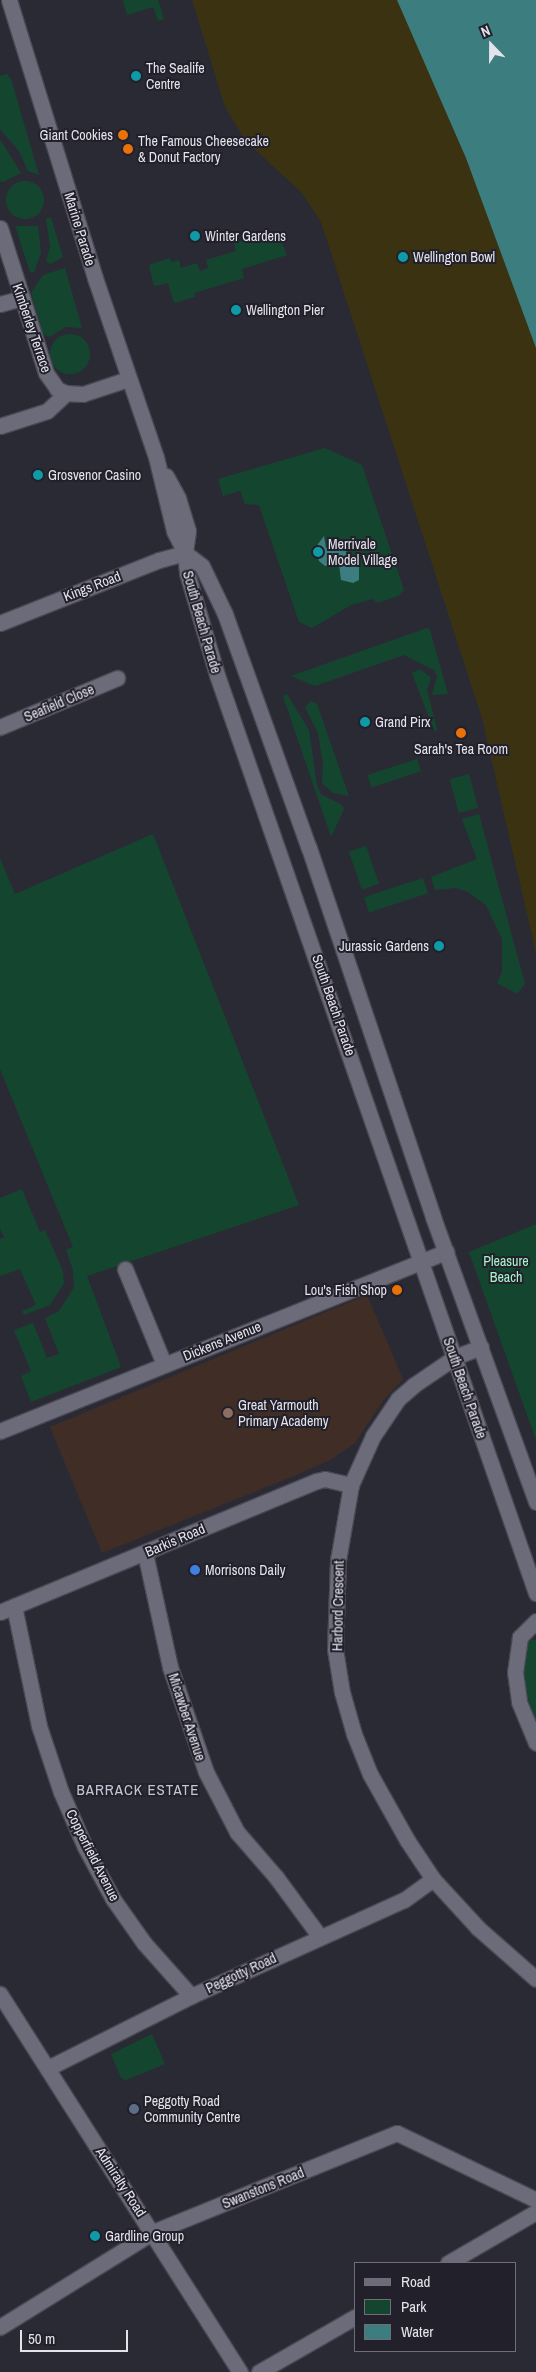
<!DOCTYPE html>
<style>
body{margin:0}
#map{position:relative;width:536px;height:2372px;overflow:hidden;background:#2a2a35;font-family:"Archivo Narrow",sans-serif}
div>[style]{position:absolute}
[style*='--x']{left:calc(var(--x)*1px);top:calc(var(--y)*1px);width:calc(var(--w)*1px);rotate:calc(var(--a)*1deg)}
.education>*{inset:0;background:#402e26}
.green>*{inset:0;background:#14462f;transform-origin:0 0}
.round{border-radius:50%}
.sand>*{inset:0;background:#3b3212}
.water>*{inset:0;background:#3c7d7f}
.roads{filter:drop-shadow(1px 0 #494853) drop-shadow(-1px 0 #494853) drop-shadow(0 1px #494853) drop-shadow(0 -1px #494853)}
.minor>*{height:15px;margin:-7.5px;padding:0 7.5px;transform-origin:7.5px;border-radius:7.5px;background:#6c6b79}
.tertiary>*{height:15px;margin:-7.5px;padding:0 7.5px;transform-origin:7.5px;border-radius:7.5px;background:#6c6b79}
.dots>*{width:14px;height:14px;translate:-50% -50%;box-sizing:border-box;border:2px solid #21202b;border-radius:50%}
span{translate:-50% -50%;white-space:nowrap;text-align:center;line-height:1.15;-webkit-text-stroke:4px #21202b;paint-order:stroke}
.poi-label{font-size:14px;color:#e4e3eb}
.left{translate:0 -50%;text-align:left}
.right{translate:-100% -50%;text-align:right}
.street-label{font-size:14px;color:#e4e3eb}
.park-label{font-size:14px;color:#a6f4ca}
.neighbourhood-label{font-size:15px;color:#c4c4d3;letter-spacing:1px}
.legend{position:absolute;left:354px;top:2262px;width:162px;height:90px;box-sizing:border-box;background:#21202b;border:1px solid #6f6e78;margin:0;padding:6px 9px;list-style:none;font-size:15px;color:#e4e3eb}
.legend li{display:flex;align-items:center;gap:10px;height:25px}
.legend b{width:25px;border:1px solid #6f6e78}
.north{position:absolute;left:466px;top:20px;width:50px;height:50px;-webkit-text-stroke:4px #21202b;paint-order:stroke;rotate:338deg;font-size:14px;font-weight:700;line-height:20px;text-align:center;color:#e4e3eb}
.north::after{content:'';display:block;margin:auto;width:18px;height:22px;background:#e4e3eb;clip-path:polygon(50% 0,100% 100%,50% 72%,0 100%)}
.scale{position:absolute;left:20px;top:2330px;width:108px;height:22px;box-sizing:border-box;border:2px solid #e4e3eb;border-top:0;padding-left:6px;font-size:15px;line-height:18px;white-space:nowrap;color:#e4e3eb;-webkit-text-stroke:4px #21202b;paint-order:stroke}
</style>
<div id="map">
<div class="education">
<i style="clip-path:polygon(367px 1295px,403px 1379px,383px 1401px,355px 1443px,332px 1459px,294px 1476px,102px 1553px,50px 1427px)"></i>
</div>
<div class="green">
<i style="clip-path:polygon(123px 0,158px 0,164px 19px,158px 21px,153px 7px,127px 15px)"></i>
<i style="clip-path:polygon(7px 74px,11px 79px,39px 175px,28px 171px,19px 151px,0 129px,0 76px)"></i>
<i style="clip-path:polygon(0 139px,21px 173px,3px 182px,0 181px)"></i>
<i class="round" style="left:6px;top:181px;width:38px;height:38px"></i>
<i style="clip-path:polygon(46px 218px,51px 218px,63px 257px,50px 264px,46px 261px,50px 247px)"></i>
<i style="clip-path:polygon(15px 226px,38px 226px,41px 253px,34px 272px,30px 272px)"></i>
<i style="clip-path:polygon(277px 230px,287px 255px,242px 269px,244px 278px,194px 293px,195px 297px,174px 303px,168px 283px,154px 286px,149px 265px,170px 258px,171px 262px,179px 260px,181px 268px,197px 263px,200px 271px,208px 268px,206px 260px,236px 251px,234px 243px)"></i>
<i style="clip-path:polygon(65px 268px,82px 328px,66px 327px,49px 337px,43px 334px,31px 293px,43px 275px)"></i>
<i class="round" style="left:50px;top:334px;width:40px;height:40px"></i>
<i style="clip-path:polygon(325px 448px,362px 465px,404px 590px,398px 596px,378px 603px,372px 599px,351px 605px,312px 628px,299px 622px,259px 505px,245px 504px,240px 491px,223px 496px,218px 479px)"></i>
<i style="clip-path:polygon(427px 628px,430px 630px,448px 694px,432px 695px,437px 676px,434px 670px,404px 655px,315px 686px,291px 676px)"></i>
<i style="clip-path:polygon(420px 669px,431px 678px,427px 690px,437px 729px,435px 733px,412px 673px)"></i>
<i style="clip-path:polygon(287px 694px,309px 730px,317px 786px,321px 794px,342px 805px,344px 809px,331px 837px,283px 696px)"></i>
<i style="clip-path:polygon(311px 701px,317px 704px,349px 796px,333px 793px,322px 783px,323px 764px,318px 733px,305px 707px)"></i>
<i style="left:417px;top:759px;width:13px;height:52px;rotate:72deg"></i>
<i style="left:469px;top:774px;width:35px;height:20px;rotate:75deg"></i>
<i style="clip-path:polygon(479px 814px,525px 984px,517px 994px,497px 983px,502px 972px,502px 939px,486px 905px,468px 892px,456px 888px,435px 890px,431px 877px,477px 859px,462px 819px)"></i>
<i style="clip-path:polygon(153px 834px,299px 1205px,87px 1276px,121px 1367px,31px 1402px,21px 1376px,31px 1371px,14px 1330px,33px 1323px,47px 1358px,59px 1354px,45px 1318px,59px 1311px,74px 1287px,73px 1270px,66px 1250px,73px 1247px,0 1069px,0 858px,15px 894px)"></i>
<i style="left:366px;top:846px;width:40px;height:18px;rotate:71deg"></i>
<i style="left:423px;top:878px;width:16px;height:62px;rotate:72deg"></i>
<i style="clip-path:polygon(22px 1189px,40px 1232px,45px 1230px,63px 1271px,64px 1283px,50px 1305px,24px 1315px,22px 1311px,36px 1305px,20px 1269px,0 1276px,0 1239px,4px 1237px,0 1228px,0 1198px)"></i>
<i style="clip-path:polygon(536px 1224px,536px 1440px,469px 1252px)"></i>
<i style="clip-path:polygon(530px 1640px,536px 1640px,536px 1724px,526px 1691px,524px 1655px)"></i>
<i style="clip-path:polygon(152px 2034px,165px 2064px,126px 2080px,121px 2078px,111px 2054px)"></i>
</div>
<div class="sand">
<i style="clip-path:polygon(192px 0,536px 0,536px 953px,482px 718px,321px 222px,301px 192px,246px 141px,225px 107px)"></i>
</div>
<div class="water">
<i style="clip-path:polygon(397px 0,536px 0,536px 348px,466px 158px)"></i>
<i style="clip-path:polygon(324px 536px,326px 548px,342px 542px,347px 547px,346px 557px,359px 562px,359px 580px,353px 583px,341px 580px,339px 564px,325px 566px,319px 561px,315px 548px)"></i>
</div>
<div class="roads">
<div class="minor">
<i style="--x:0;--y:228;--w:152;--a:72.4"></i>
<i style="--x:46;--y:373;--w:19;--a:55"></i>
<i style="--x:57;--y:389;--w:10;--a:24"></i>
<i style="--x:0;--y:304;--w:23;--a:-15"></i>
<i style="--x:0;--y:426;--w:49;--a:-17.7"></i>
<i style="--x:47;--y:411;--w:26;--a:-43"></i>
<i style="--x:66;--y:393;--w:17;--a:3"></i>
<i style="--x:83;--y:394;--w:47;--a:-18.4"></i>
<i style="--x:0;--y:727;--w:127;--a:-22.7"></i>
<i style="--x:125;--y:1269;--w:103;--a:67.7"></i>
<i style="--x:481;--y:1347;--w:28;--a:159"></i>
<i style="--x:455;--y:1357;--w:50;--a:145.7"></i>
<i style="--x:414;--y:1385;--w:21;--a:139"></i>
<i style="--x:398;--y:1399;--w:45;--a:124"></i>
<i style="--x:373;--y:1436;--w:54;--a:114.2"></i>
<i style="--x:351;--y:1485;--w:76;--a:99.8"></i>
<i style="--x:338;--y:1560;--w:89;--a:91.9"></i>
<i style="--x:335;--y:1649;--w:44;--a:80.8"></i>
<i style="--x:342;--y:1692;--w:44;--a:74.1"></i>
<i style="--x:354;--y:1734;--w:43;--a:68.2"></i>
<i style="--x:370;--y:1774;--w:76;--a:60.7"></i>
<i style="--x:407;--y:1840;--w:47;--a:56.3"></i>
<i style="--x:433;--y:1879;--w:67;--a:47.4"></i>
<i style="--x:478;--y:1928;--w:77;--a:41.3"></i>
<i style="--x:0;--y:1431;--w:481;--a:-21.9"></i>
<i style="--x:145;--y:1553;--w:117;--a:77.6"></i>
<i style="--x:170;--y:1667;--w:111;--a:71.1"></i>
<i style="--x:206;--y:1772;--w:68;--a:62.7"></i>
<i style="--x:237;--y:1832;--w:60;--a:49.1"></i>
<i style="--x:276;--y:1877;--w:74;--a:53.7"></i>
<i style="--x:14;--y:1606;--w:123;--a:78.2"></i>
<i style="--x:39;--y:1726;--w:70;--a:71.6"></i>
<i style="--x:61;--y:1792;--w:60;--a:66.4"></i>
<i style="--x:85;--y:1847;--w:59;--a:61.7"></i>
<i style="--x:113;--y:1899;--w:54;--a:54.8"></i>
<i style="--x:144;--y:1943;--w:71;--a:48.4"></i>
<i style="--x:0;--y:1612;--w:343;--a:-22.5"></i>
<i style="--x:317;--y:1481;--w:8;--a:-14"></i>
<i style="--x:325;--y:1479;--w:27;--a:13"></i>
<i style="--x:536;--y:1621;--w:23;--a:135"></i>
<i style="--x:520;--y:1637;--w:35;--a:98"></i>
<i style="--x:515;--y:1672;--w:30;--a:82"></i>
<i style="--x:519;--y:1702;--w:44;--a:67.5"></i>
<i style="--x:48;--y:2068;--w:160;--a:-26.7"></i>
<i style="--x:191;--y:1996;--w:234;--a:-24.3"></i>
<i style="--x:404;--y:1900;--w:36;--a:-36"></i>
<i style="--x:448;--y:2263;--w:102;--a:-30.1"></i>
<i style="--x:0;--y:2327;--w:180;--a:-31.8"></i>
<i style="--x:153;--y:2232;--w:263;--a:-22.1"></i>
<i style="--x:397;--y:2133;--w:154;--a:25.7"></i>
<i style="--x:259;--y:2372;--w:111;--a:-29.8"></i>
</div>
<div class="tertiary">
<i style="--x:9;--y:0;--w:291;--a:72.8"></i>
<i style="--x:95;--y:278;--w:189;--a:71.2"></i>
<i style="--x:156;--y:457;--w:76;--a:76.3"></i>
<i style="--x:174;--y:531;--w:25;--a:63"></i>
<i style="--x:185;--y:553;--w:21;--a:37"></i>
<i style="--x:202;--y:566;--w:53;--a:64.4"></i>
<i style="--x:225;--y:614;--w:249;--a:70.3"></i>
<i style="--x:309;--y:848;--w:389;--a:71.4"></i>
<i style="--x:433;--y:1217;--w:303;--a:70.1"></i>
<i style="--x:166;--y:476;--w:25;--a:61"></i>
<i style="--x:178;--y:498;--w:34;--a:73"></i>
<i style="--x:188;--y:531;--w:22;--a:98"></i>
<i style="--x:185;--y:553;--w:20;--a:84"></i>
<i style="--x:187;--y:573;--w:106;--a:73.6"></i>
<i style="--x:217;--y:675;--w:972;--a:70.84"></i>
<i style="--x:0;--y:623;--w:171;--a:-21.6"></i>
<i style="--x:159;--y:560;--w:27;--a:-15"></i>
<i style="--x:0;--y:1994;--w:448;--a:57.6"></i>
</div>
</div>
<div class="dots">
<i style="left:136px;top:76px;background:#0f9aa8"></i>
<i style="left:123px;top:135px;background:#e8710a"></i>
<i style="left:128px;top:149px;background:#e8710a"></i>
<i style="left:195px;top:236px;background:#0f9aa8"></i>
<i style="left:403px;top:257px;background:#0f9aa8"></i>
<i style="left:236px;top:310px;background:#0f9aa8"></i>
<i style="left:38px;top:475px;background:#0f9aa8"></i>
<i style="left:318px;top:552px;background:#0f9aa8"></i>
<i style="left:365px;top:722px;background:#0f9aa8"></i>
<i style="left:461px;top:733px;background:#e8710a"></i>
<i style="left:439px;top:946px;background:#0f9aa8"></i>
<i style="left:397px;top:1290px;background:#e8710a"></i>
<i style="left:228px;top:1413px;background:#8d6e63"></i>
<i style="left:195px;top:1570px;background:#3f7fe0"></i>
<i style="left:134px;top:2109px;background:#5c6f8a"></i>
<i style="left:95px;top:2236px;background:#0f9aa8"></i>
</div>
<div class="poi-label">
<span class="left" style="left:146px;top:76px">The Sealife<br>Centre</span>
<span class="right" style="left:113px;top:135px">Giant Cookies</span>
<span class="left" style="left:138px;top:149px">The Famous Cheesecake<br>&amp; Donut Factory</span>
<span class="left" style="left:205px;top:236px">Winter Gardens</span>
<span class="left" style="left:413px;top:257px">Wellington Bowl</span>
<span class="left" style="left:246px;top:310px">Wellington Pier</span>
<span class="left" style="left:48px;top:475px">Grosvenor Casino</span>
<span class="left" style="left:328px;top:552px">Merrivale<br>Model Village</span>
<span class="left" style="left:375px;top:722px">Grand Pirx</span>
<span style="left:461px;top:749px">Sarah's Tea Room</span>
<span class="right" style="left:429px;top:946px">Jurassic Gardens</span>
<span class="right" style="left:387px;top:1290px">Lou's Fish Shop</span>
<span class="left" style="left:238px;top:1413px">Great Yarmouth<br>Primary Academy</span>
<span class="left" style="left:205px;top:1570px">Morrisons Daily</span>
<span class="left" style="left:144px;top:2109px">Peggotty Road<br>Community Centre</span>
<span class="left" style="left:105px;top:2236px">Gardline Group</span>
</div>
<div class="street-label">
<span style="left:80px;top:229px;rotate:73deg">Marine Parade</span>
<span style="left:32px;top:328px;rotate:71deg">Kimberley Terrace</span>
<span style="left:92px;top:586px;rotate:-21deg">Kings Road</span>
<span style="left:202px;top:622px;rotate:74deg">South Beach Parade</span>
<span style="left:59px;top:703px;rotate:-23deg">Seafield Close</span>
<span style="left:334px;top:1005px;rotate:71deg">South Beach Parade</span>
<span style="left:222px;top:1341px;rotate:-22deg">Dickens Avenue</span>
<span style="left:465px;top:1388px;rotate:71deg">South Beach Parade</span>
<span style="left:175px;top:1540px;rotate:-23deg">Barkis Road</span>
<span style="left:338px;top:1606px;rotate:-89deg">Harbord Crescent</span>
<span style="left:187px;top:1717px;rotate:72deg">Micawber Avenue</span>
<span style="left:93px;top:1855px;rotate:63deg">Copperfield Avenue</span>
<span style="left:241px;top:1973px;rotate:-25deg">Peggotty Road</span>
<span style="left:121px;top:2182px;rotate:57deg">Admiralty Road</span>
<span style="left:263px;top:2188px;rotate:-22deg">Swanstons Road</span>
</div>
<div class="park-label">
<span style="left:506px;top:1269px">Pleasure<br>Beach</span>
</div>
<div class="neighbourhood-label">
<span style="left:138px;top:1790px">BARRACK ESTATE</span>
</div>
<ul class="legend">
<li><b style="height:6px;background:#6c6b79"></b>Road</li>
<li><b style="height:14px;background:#14462f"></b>Park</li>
<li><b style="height:14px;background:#3c7d7f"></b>Water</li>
</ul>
<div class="north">N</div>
<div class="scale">50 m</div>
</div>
